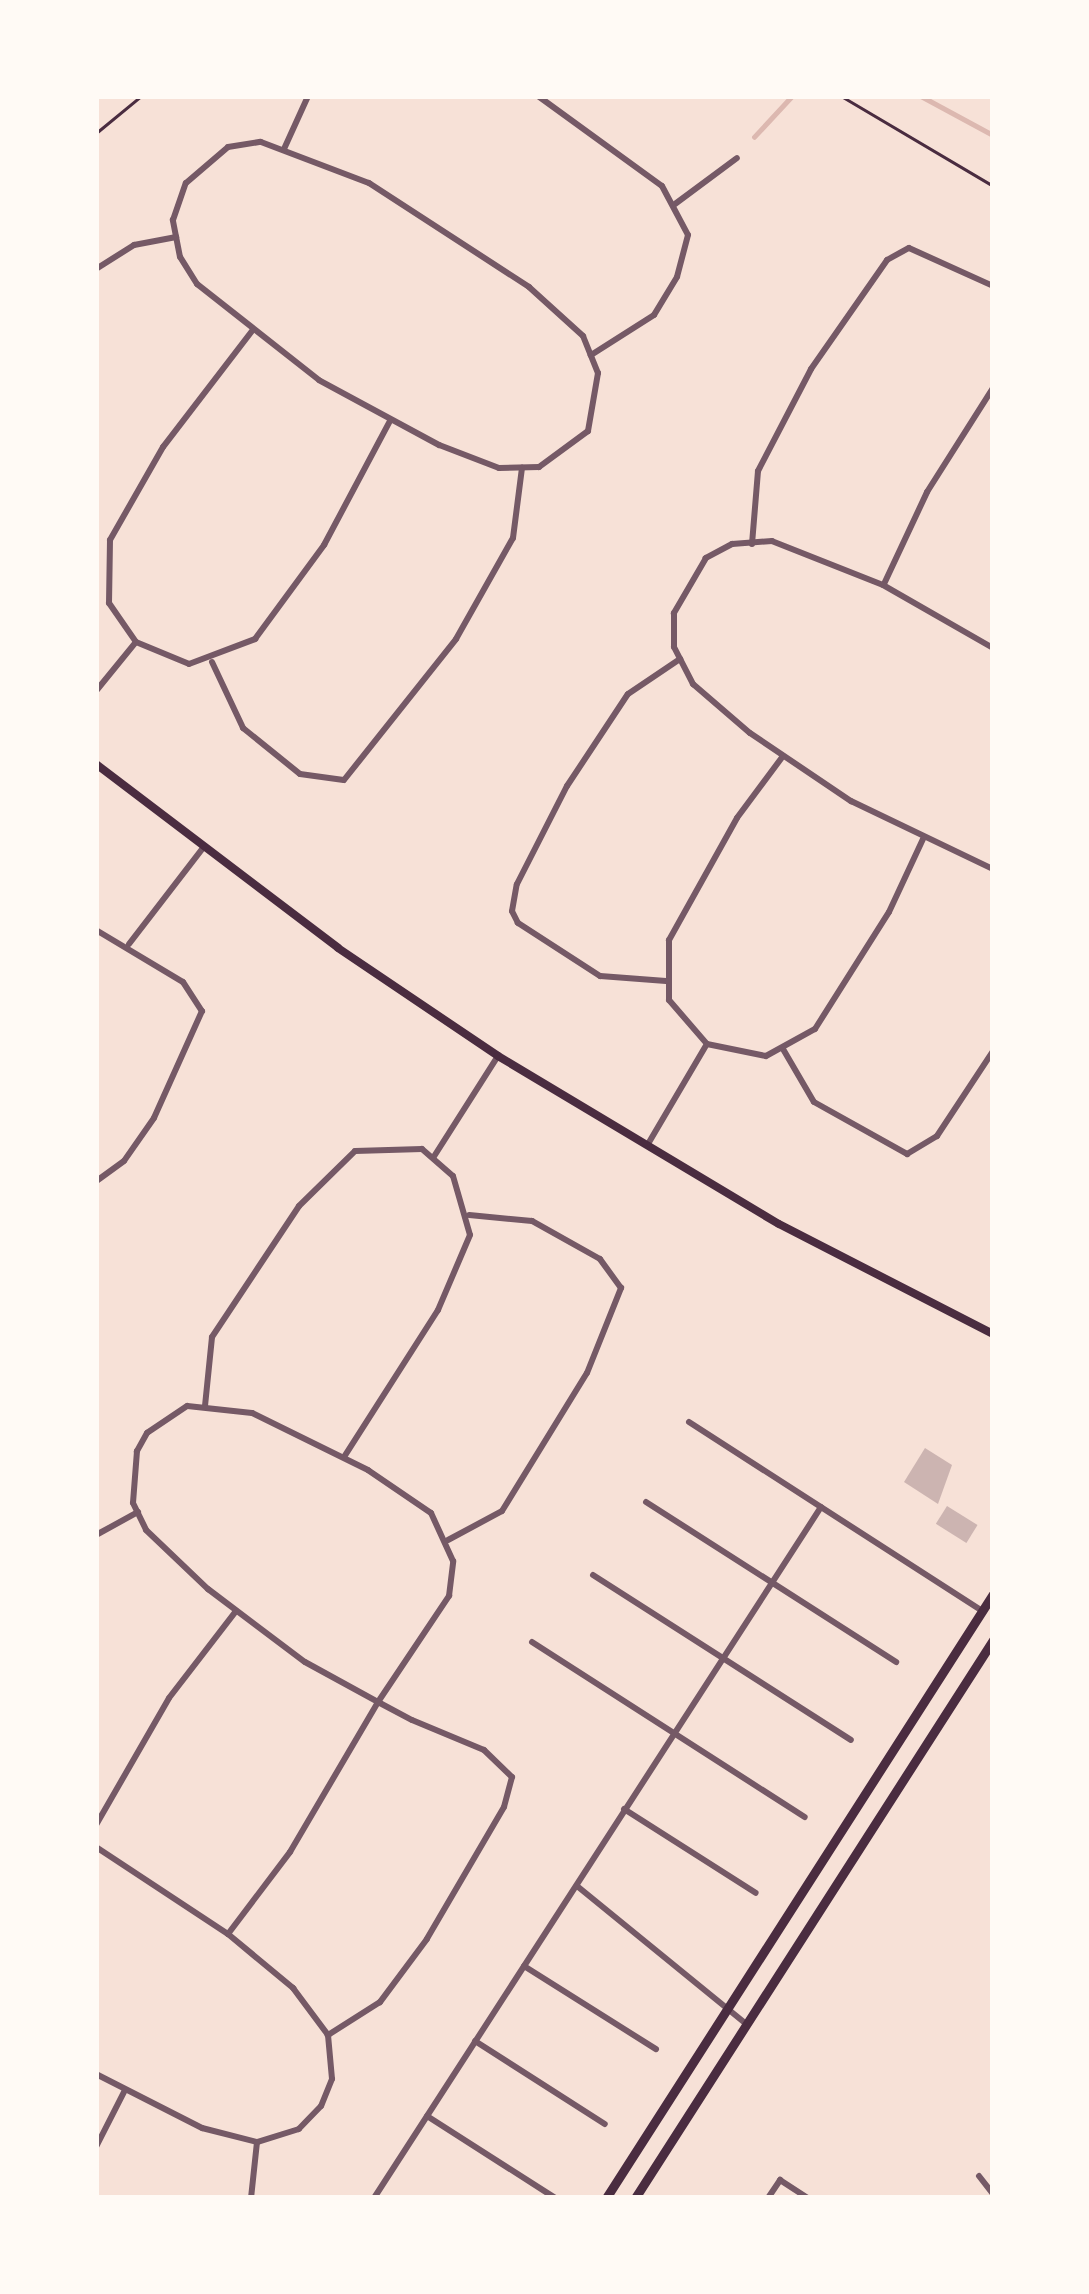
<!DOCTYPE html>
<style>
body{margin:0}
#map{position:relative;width:1089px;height:2294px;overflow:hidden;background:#f7e1d7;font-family:"Work Sans",sans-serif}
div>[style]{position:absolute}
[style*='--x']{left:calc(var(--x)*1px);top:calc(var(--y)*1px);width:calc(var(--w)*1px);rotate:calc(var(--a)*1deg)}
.stream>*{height:4.5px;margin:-2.25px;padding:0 2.25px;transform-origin:2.25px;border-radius:2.25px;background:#dcb8b0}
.building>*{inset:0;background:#ccb4b1;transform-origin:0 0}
.path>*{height:3px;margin:-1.5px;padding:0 1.5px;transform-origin:1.5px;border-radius:1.5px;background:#4a2c40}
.minor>*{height:6px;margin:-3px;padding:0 3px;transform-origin:3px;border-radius:3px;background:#755966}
.secondary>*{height:8px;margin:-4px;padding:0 4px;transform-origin:4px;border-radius:4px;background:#4a2c40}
.primary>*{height:9px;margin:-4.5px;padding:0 4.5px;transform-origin:4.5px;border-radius:4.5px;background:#4a2c40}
span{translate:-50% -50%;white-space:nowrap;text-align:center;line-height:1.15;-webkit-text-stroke:12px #fffaf5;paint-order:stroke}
.frame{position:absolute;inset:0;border:99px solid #fffaf5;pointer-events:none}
</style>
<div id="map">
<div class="stream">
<i style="--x:921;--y:96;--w:82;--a:28.4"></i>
<i style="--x:754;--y:137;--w:56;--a:-47.2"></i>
</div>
<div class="building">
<i style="clip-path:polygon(925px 1448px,952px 1465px,938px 1504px,904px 1482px)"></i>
<i style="left:947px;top:1506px;width:36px;height:21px;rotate:32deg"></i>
</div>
<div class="path">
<i style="--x:841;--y:96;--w:177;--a:30.6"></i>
<i style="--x:96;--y:133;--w:58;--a:-39.4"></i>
</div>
<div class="minor">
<i style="--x:538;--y:96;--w:153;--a:36"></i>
<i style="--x:662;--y:186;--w:55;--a:62"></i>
<i style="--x:688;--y:235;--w:43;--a:104.7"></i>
<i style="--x:677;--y:277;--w:44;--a:121.2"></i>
<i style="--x:654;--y:315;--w:75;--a:147.6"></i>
<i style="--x:261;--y:142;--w:116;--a:20.8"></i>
<i style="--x:369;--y:183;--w:191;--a:33"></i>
<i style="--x:529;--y:287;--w:73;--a:42.2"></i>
<i style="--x:583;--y:336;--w:40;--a:68"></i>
<i style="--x:598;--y:373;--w:59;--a:99.8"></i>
<i style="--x:588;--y:431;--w:61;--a:143.7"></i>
<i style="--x:539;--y:467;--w:40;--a:178.6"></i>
<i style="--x:499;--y:468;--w:64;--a:-159"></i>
<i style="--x:439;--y:445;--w:136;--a:-151.6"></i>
<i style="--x:319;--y:380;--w:155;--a:-141.8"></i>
<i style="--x:197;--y:284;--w:32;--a:-122"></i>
<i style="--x:180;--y:257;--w:38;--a:-101"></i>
<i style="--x:173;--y:220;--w:39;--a:-71"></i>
<i style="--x:186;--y:183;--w:55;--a:-40.6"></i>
<i style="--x:228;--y:147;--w:33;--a:-9"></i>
<i style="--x:284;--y:149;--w:58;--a:-65.6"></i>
<i style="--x:675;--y:204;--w:77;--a:-36.6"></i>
<i style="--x:96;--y:269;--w:45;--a:-32.3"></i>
<i style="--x:134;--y:245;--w:43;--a:-10.8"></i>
<i style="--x:252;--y:331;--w:146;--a:127.5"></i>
<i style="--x:163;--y:447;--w:107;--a:119.7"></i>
<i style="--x:110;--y:540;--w:63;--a:90.9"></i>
<i style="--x:109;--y:603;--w:47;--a:55.3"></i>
<i style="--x:136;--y:642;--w:57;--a:22.5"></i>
<i style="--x:189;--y:664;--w:71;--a:-20.7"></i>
<i style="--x:255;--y:639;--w:117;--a:-53.7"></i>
<i style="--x:324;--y:545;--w:140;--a:-62"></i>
<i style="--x:752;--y:544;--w:73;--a:-85.3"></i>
<i style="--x:758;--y:471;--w:115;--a:-62.5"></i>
<i style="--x:811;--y:369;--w:133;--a:-55.1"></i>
<i style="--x:887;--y:260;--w:25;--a:-29"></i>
<i style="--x:909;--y:248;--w:92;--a:24.3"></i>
<i style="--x:884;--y:584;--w:102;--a:-64.9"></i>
<i style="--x:927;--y:492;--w:123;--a:-57.6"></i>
<i style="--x:993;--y:648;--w:127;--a:-150.2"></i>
<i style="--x:883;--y:585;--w:119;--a:-158.4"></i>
<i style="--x:772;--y:541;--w:40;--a:175.7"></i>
<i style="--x:732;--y:544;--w:30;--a:152"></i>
<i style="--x:706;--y:558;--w:64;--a:120.2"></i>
<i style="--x:674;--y:613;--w:34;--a:90"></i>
<i style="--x:674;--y:647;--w:42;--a:62.8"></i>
<i style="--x:693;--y:684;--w:75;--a:40.7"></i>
<i style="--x:750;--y:733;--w:122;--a:34"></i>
<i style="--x:851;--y:801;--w:157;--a:25.6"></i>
<i style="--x:212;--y:662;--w:73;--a:64.8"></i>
<i style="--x:243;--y:728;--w:73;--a:38.9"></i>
<i style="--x:300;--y:774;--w:44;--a:7.8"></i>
<i style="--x:344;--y:780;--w:180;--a:-51.5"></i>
<i style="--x:456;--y:639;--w:116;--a:-60.6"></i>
<i style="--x:513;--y:538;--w:71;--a:-82.7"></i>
<i style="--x:96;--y:691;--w:63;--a:-50.8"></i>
<i style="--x:783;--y:756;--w:77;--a:126.6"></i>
<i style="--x:737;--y:818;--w:140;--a:119.1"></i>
<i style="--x:669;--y:940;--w:60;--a:90"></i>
<i style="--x:669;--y:1000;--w:58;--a:49.2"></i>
<i style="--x:707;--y:1044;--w:60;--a:11.5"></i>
<i style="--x:766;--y:1056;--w:56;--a:-28.9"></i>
<i style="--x:815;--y:1029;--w:138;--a:-57.7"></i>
<i style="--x:889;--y:912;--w:81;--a:-65"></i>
<i style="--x:96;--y:930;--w:101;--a:30.9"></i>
<i style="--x:183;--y:982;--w:35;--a:57"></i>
<i style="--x:202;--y:1011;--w:117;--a:114.2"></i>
<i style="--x:154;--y:1118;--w:52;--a:124.9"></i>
<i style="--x:124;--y:1161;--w:34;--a:144"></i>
<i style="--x:129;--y:944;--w:121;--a:-52.4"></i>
<i style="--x:666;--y:981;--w:66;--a:-175.7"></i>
<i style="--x:600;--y:976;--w:98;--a:-147.1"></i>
<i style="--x:518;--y:923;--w:13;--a:-117"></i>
<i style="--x:512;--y:911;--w:27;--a:-80"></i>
<i style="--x:517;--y:884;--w:110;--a:-63"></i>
<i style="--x:567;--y:786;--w:110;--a:-56.5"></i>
<i style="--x:628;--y:694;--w:63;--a:-33.9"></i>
<i style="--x:783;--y:1049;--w:61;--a:59.7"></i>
<i style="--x:814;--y:1102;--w:107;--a:29.2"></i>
<i style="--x:907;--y:1154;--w:35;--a:-31"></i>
<i style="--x:937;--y:1136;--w:102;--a:-56.6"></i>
<i style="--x:648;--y:1144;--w:116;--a:-59.5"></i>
<i style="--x:433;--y:1158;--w:121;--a:-57.5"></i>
<i style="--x:205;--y:1406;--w:69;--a:-84.2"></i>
<i style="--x:212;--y:1337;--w:157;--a:-56.4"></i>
<i style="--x:299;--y:1206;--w:78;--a:-44.5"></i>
<i style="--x:355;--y:1151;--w:67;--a:-1.7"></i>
<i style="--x:422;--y:1149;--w:41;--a:41.1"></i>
<i style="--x:453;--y:1176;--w:61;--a:73.9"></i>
<i style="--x:470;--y:1235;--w:82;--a:113.1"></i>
<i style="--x:438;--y:1310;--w:174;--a:122.6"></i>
<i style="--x:689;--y:1422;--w:349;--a:32.8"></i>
<i style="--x:646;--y:1502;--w:297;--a:32.6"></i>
<i style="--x:96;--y:1535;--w:48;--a:-28.7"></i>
<i style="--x:448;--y:1540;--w:61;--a:-28.2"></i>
<i style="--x:502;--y:1511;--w:162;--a:-58.4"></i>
<i style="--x:587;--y:1373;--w:92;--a:-68.2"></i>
<i style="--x:621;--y:1288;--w:36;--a:-126"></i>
<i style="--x:600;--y:1259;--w:78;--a:-150.8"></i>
<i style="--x:532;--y:1221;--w:63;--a:-174.6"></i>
<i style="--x:593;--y:1575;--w:306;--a:32.6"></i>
<i style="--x:532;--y:1642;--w:324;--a:32.7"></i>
<i style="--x:624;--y:1809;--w:156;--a:32.5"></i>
<i style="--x:96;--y:1825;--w:146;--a:-60.1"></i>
<i style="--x:169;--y:1698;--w:110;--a:-52.4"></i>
<i style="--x:96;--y:1847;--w:158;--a:33.4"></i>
<i style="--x:228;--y:1934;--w:85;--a:39.7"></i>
<i style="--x:293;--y:1988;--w:59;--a:53.3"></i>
<i style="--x:577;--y:1886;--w:218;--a:39.2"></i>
<i style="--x:228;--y:1934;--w:103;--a:-52.9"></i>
<i style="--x:290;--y:1852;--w:174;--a:-59.6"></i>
<i style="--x:378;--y:1702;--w:128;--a:-56.2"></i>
<i style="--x:449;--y:1596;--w:35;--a:-83"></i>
<i style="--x:453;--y:1561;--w:53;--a:-114.6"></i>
<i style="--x:431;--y:1513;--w:76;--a:-145.7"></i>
<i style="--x:368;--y:1470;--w:129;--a:-153.8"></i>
<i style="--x:252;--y:1413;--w:65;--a:-173.9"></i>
<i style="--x:187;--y:1406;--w:48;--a:146"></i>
<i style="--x:147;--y:1433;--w:21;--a:119"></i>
<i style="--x:137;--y:1451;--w:52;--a:94.4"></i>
<i style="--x:133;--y:1503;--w:30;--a:64"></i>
<i style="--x:146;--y:1530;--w:86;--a:43.6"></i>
<i style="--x:208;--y:1589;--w:121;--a:37"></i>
<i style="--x:305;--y:1662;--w:83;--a:28.7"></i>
<i style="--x:378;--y:1702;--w:38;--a:28"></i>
<i style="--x:412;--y:1720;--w:78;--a:22.6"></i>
<i style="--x:484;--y:1750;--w:39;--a:44"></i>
<i style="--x:512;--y:1777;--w:31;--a:105"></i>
<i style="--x:504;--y:1807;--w:153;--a:120.3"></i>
<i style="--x:427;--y:1939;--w:79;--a:126.7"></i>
<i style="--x:380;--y:2002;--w:62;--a:147.6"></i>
<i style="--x:328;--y:2035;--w:44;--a:84.8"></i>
<i style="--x:332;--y:2079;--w:29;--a:112"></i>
<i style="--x:321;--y:2106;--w:32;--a:134"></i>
<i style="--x:299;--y:2129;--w:44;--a:162.8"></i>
<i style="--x:257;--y:2142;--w:56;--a:96.1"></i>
<i style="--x:524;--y:1966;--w:156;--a:32.2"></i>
<i style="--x:475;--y:2041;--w:154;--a:32.6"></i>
<i style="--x:96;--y:2074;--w:119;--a:27"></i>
<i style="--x:202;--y:2128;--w:57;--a:14.3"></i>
<i style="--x:427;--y:2116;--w:152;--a:32.6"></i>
<i style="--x:96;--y:2147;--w:64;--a:-63"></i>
<i style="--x:979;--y:2176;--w:23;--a:52"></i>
<i style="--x:374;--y:2198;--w:823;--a:-57.1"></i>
<i style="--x:768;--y:2198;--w:22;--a:-56"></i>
<i style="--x:780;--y:2180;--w:33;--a:33"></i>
</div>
<div class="secondary">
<i style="--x:96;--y:764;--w:304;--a:37.2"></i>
<i style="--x:338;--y:948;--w:193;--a:34"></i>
<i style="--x:498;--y:1056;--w:327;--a:30.9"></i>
<i style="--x:779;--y:1224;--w:241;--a:27.2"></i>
</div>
<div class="primary">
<i style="--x:606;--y:2198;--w:717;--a:-57.35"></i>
<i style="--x:635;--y:2198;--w:663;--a:-57.32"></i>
</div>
<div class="frame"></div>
</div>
